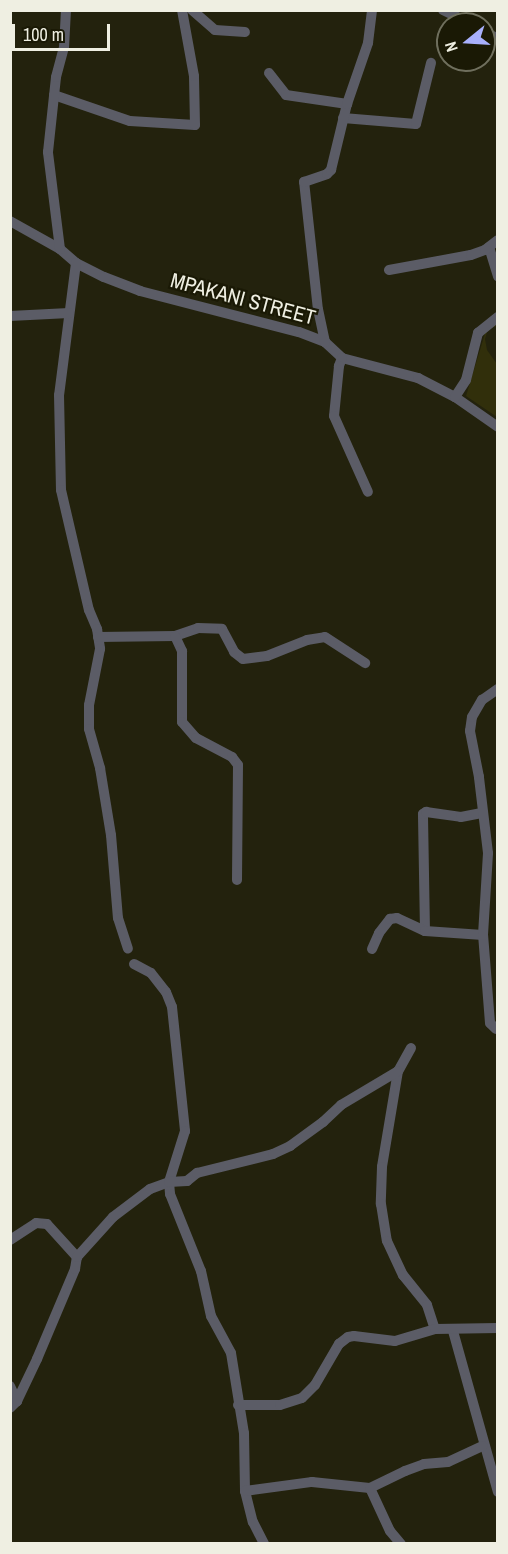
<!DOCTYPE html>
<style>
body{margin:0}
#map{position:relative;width:508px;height:1554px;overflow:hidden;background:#23220d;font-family:"Archivo Narrow",sans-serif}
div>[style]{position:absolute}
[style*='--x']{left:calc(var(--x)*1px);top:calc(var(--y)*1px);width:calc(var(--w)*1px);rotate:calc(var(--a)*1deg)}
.green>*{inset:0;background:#312f0b}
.minor>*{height:10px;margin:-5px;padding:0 5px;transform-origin:5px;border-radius:5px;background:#5b5c66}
span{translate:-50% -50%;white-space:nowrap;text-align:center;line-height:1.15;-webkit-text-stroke:4.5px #1a1905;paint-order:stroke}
.street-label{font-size:21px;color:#efefe2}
.frame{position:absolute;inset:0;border:12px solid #efefe2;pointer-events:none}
.north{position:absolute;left:436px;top:12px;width:60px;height:60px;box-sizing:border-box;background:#1a1905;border:2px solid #6f6f5d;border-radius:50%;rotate:252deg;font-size:16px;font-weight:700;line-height:24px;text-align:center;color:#efefe2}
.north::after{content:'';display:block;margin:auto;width:21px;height:27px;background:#a8b0fc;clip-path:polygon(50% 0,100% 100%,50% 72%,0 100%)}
.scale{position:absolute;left:12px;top:24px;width:98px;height:27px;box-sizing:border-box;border:3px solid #efefe2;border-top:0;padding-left:8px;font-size:18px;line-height:21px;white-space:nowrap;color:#efefe2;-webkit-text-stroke:4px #1a1905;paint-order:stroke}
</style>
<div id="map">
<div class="green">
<i style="clip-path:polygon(497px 321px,497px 326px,488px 329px,485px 339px,487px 350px,497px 364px,497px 417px,466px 396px,487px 327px)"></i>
</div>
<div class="minor">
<i style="--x:192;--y:10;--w:30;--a:41"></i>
<i style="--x:215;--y:30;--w:30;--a:4"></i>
<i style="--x:443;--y:10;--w:32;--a:26"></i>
<i style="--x:484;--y:31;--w:16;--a:30"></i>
<i style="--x:269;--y:73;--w:28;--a:52"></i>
<i style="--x:286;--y:95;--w:62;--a:8.4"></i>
<i style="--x:54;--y:95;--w:80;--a:18.9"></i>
<i style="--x:130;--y:121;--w:65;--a:3.5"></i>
<i style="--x:195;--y:125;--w:49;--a:-91.2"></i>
<i style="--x:194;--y:76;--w:67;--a:-100.3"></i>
<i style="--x:343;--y:118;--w:73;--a:4.7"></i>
<i style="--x:416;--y:124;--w:63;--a:-76.2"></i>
<i style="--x:10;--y:221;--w:57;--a:29.2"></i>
<i style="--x:60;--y:249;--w:21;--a:41"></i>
<i style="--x:76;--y:263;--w:31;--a:27"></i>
<i style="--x:104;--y:277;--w:39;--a:21"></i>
<i style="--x:140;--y:291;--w:164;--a:14.5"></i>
<i style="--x:299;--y:332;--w:28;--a:21"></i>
<i style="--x:325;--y:342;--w:23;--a:43"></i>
<i style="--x:342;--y:358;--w:79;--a:14.7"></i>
<i style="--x:418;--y:378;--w:42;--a:27.2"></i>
<i style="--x:455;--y:397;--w:52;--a:34.9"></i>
<i style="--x:489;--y:247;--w:31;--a:73"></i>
<i style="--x:60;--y:249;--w:98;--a:-97.1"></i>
<i style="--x:48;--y:152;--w:75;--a:-83.9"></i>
<i style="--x:56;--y:77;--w:30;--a:-75"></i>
<i style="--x:64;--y:48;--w:38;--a:-87"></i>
<i style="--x:76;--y:263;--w:133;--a:97.3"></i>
<i style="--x:59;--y:395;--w:95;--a:88.8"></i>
<i style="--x:61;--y:490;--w:123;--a:76.9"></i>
<i style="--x:89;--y:610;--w:21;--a:67"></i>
<i style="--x:97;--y:629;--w:20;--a:81"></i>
<i style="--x:100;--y:649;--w:57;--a:101.1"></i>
<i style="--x:89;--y:705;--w:24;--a:90"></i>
<i style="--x:89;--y:729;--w:41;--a:74.2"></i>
<i style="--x:100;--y:768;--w:68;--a:80.7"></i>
<i style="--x:111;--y:835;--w:83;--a:85.2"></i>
<i style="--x:118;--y:918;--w:32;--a:72"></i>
<i style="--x:389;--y:270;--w:83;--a:-10.4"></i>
<i style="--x:471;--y:255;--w:15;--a:-20"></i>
<i style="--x:485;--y:250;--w:16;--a:-38"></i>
<i style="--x:10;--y:316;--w:59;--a:-2.9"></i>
<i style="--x:325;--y:342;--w:33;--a:-102"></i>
<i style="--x:318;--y:310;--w:129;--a:-96.2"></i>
<i style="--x:304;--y:182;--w:24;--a:-19"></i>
<i style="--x:327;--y:174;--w:6;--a:-45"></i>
<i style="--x:331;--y:170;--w:68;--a:-76.4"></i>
<i style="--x:347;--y:104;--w:65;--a:-71"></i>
<i style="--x:368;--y:43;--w:33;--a:-83"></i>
<i style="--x:342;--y:358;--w:9;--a:111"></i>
<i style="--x:339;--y:366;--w:50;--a:95.7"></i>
<i style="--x:334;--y:416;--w:83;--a:65.9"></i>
<i style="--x:455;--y:397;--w:20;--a:-57"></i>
<i style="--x:466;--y:380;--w:49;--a:-75.7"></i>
<i style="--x:478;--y:333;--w:26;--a:-39"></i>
<i style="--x:175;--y:636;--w:24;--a:-19"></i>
<i style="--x:198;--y:628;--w:24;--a:2"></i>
<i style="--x:222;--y:629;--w:26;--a:62"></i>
<i style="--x:234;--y:652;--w:11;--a:38"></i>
<i style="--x:243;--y:659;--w:24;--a:-7"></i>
<i style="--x:267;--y:656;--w:43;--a:-21.8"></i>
<i style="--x:307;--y:640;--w:18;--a:-9"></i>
<i style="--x:325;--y:637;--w:48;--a:33"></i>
<i style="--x:98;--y:637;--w:77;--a:-0.7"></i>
<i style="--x:175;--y:636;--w:17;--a:65"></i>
<i style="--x:182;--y:651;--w:71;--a:90"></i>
<i style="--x:182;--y:722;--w:21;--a:49"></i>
<i style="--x:196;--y:738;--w:41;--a:27.8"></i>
<i style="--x:232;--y:757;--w:10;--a:53"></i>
<i style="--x:238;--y:765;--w:115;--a:90.5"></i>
<i style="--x:425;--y:931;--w:117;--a:-91"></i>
<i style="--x:423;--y:814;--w:4;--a:-34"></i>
<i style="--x:426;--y:812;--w:35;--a:8"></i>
<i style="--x:461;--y:817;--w:21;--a:-11"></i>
<i style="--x:372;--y:949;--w:17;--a:-66"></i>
<i style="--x:379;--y:933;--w:18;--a:-52"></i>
<i style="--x:390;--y:919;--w:7;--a:-8"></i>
<i style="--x:397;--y:918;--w:31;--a:25"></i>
<i style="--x:425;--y:931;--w:58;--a:3.9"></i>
<i style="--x:134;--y:964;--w:19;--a:28"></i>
<i style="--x:151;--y:973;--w:24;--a:52"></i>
<i style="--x:166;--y:992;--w:16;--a:68"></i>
<i style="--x:172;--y:1007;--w:125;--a:84"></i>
<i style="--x:185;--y:1131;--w:53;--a:107.4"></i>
<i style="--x:169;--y:1182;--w:12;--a:85"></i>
<i style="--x:170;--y:1194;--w:83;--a:68.1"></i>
<i style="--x:201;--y:1271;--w:46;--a:77.5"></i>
<i style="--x:211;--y:1316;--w:42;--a:61.6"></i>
<i style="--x:231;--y:1353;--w:81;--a:80.8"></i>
<i style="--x:244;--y:1433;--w:58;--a:89"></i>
<i style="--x:245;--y:1491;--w:32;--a:76"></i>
<i style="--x:253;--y:1522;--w:25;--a:63"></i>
<i style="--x:496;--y:1029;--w:8;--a:-135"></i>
<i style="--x:490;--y:1023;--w:88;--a:-94.5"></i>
<i style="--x:483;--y:935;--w:82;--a:-86.5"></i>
<i style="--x:488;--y:853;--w:77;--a:-96.8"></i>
<i style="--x:479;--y:777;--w:47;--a:-101.1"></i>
<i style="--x:470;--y:731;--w:14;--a:-82"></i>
<i style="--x:472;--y:717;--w:20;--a:-60"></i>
<i style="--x:482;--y:700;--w:19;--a:-35"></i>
<i style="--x:411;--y:1048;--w:26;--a:119"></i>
<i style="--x:398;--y:1071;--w:97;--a:99.5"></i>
<i style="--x:382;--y:1167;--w:37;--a:92"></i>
<i style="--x:381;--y:1204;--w:37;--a:81"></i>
<i style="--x:387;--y:1241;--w:38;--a:65"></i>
<i style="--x:403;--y:1275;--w:38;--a:51"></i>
<i style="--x:427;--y:1305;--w:25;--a:72"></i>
<i style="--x:10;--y:1240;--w:31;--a:-33"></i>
<i style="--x:36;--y:1223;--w:11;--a:5"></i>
<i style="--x:47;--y:1224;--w:45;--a:47.7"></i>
<i style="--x:453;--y:1331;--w:167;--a:74.4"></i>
<i style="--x:10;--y:1386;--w:17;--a:65"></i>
<i style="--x:238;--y:1405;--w:42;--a:0"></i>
<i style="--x:280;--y:1405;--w:23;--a:-18"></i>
<i style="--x:302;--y:1398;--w:18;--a:-45"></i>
<i style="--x:315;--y:1385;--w:48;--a:-59.7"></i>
<i style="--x:339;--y:1344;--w:11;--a:-38"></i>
<i style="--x:348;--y:1337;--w:6;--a:-9"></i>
<i style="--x:354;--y:1336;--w:41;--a:7"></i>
<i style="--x:395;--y:1341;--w:42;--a:-16.7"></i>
<i style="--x:435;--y:1329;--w:63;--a:-0.9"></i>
<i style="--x:10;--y:1408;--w:10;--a:-45"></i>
<i style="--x:17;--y:1401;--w:47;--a:-64.5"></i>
<i style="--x:37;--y:1359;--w:98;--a:-67.1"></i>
<i style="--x:75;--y:1269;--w:12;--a:-81"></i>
<i style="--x:77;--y:1257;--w:54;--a:-48"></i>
<i style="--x:113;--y:1217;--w:46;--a:-37.1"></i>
<i style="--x:150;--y:1189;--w:20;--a:-20"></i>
<i style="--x:169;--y:1182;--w:18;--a:-3"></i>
<i style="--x:187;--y:1181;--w:13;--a:-39"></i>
<i style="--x:197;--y:1173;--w:78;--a:-14"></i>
<i style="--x:273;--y:1154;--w:19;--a:-25"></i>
<i style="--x:290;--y:1146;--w:41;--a:-36"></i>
<i style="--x:323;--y:1122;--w:25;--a:-43"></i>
<i style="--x:341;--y:1105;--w:66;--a:-30.8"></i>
<i style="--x:370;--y:1488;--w:47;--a:65.1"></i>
<i style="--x:390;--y:1531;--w:17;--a:50"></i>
<i style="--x:245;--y:1491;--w:68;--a:-7.7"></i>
<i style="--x:312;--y:1482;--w:58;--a:5.9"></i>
<i style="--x:370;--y:1488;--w:39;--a:-26"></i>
<i style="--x:405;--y:1471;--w:20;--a:-20"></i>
<i style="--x:424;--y:1464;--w:24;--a:-5"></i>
<i style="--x:448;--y:1462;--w:38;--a:-25"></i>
</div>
<div class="street-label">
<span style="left:243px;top:299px;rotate:15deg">MPAKANI STREET</span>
</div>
<div class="frame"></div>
<div class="north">N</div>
<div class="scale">100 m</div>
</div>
